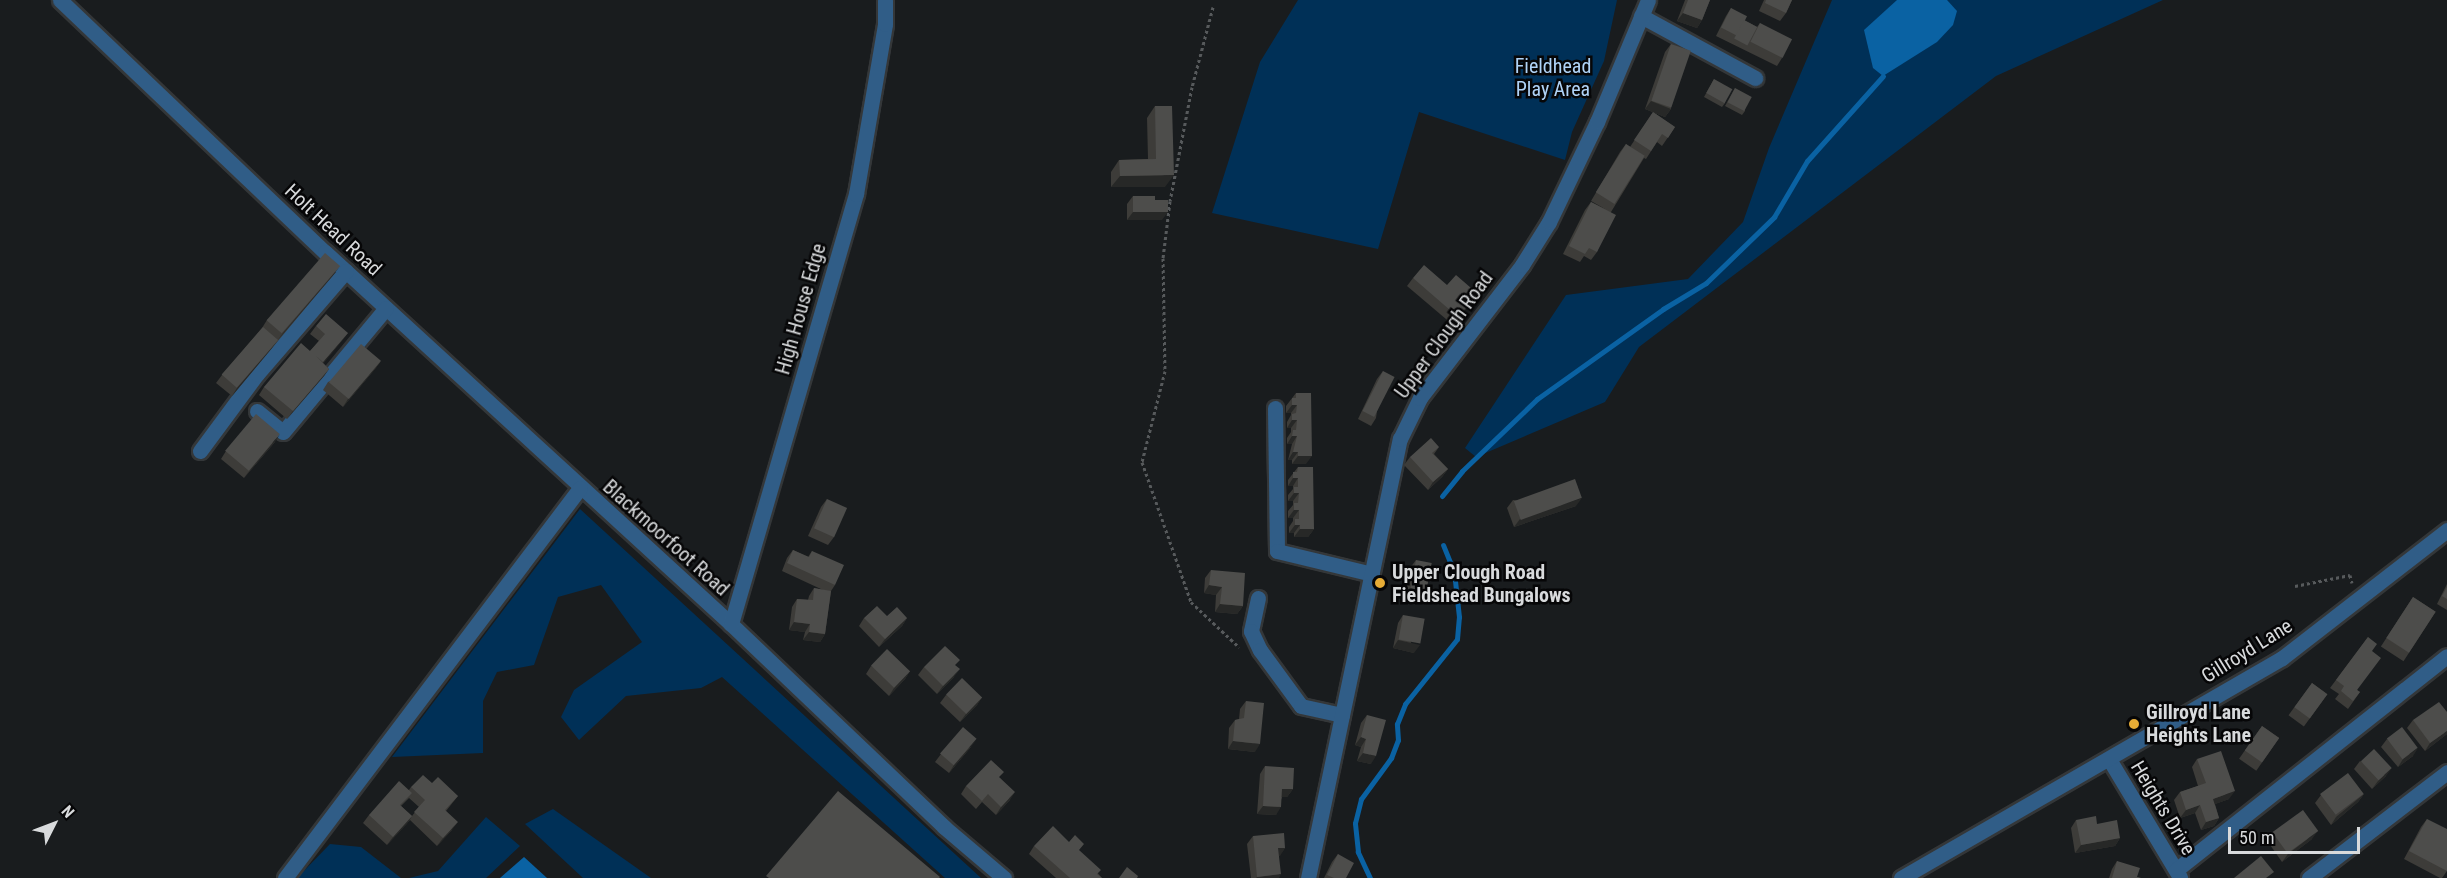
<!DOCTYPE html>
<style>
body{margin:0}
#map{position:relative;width:2447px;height:878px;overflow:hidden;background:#191c1e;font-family:"Roboto Condensed",sans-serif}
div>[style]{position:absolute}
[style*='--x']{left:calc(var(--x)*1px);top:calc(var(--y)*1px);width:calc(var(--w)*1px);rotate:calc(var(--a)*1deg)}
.green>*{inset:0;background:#003057}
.water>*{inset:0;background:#0a62a3}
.stream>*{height:5px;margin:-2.5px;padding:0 2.5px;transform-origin:2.5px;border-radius:2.5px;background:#0a62a3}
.path>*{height:3px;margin-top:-1.5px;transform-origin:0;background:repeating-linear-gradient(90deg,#575a5c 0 3px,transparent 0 6px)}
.roads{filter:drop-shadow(2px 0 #343739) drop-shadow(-2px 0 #343739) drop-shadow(0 2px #343739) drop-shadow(0 -2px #343739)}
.minor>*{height:15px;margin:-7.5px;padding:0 7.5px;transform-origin:7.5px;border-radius:7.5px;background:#305d87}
.wall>*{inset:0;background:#3d3c39;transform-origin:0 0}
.shaded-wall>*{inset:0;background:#272827}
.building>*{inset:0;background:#4d4d4b;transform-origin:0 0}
.dots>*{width:16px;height:16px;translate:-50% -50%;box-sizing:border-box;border:3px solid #060607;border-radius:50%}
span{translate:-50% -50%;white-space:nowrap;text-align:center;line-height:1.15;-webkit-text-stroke:5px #060607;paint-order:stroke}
.park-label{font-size:20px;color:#afd3f7}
.street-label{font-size:20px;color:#d8dadc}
.poi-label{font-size:20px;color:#d8dadc;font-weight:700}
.left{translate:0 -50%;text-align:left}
.north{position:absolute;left:24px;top:794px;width:60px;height:60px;-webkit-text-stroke:4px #060607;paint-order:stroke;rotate:48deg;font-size:16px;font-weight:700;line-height:24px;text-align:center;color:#d8dadc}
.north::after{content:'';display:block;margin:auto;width:21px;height:27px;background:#d8dadc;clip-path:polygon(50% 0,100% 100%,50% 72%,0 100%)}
.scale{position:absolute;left:2228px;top:827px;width:132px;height:27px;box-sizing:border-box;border:3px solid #d8dadc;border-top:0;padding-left:8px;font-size:18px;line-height:21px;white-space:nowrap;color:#d8dadc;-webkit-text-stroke:4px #060607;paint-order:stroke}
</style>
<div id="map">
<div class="green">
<i style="clip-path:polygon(1298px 0,1617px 0,1604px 61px,1572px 132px,1565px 160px,1419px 112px,1378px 249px,1212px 213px,1260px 62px)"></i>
<i style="clip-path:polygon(1832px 0,2163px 0,1996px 76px,1639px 347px,1605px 402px,1476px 457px,1465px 448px,1566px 295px,1688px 279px,1743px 222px,1769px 148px)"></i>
<i style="clip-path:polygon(580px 509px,981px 878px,945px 878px,722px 677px,701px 688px,626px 696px,579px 740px,561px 717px,574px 690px,642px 642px,601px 585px,558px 597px,534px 665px,497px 672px,483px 701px,483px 753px,392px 757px)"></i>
<i style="clip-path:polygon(553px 809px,651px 878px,583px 878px,525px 824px)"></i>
<i style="clip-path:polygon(486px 817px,520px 846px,486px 878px,409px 878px,438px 871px)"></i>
<i style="clip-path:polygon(330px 844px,361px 847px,401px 878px,297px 878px)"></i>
</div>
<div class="water">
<i style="clip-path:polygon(1897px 0,1947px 0,1957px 11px,1953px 25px,1937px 42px,1883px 76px,1873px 68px,1864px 30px)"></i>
<i style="clip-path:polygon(524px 857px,547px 878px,500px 878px)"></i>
</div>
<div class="stream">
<i style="--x:1442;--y:496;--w:32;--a:-51"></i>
<i style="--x:1462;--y:471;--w:104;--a:-43.8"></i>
<i style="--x:1537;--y:399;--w:155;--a:-35.5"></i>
<i style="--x:1663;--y:309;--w:50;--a:-31.2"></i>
<i style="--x:1706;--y:283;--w:95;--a:-44.1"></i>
<i style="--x:1774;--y:217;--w:65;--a:-59.5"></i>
<i style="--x:1807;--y:161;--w:114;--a:-48.2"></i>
<i style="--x:1370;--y:878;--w:29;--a:-115"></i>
<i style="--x:1358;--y:852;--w:29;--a:-96"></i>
<i style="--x:1355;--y:823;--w:25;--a:-76"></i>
<i style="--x:1361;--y:799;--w:51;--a:-53.8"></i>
<i style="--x:1391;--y:758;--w:19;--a:-69"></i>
<i style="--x:1398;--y:740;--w:16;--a:-94"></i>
<i style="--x:1397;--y:724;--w:22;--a:-68"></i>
<i style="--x:1405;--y:704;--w:83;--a:-51.3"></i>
<i style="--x:1457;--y:639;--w:22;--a:-85"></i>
<i style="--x:1459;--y:617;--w:45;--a:-96.3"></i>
<i style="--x:1454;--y:572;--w:29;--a:-112"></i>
</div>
<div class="path">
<i style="--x:1213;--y:7;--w:83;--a:104.7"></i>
<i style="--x:1192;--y:87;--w:116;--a:100.9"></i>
<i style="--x:1170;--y:201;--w:57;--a:97"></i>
<i style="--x:1163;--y:258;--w:113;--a:89"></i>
<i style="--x:1165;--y:371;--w:94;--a:104.2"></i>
<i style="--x:1142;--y:462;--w:148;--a:70.7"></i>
<i style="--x:1191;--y:602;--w:66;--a:43.2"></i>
<i style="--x:2295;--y:586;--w:56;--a:-11.3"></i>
<i style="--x:2350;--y:575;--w:8;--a:76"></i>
</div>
<div class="roads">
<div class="minor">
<i style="--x:60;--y:0;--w:366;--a:43.6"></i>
<i style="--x:325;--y:252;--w:551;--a:42.5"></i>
<i style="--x:731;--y:624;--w:294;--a:43.6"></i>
<i style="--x:944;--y:827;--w:79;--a:40.4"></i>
<i style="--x:1641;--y:16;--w:130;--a:28.5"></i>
<i style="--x:1275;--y:408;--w:143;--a:89.2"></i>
<i style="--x:1277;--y:551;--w:98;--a:13.6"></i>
<i style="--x:257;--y:411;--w:33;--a:39"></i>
<i style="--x:283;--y:432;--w:161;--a:-50.3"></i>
<i style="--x:200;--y:451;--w:96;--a:-53.5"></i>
<i style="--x:257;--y:374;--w:136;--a:-49.2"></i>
<i style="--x:1258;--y:598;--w:34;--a:102"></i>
<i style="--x:1251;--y:631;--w:21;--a:65"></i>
<i style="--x:1260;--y:650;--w:69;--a:53.8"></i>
<i style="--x:1301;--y:706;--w:42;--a:12.4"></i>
<i style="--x:731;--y:624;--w:448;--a:-73.8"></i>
<i style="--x:856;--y:194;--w:172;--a:-80.3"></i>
<i style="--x:885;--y:24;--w:24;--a:-90"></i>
<i style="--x:2109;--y:759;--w:138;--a:59"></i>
<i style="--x:2176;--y:870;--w:345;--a:-38.3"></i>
<i style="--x:285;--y:878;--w:489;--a:-52.9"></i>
<i style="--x:1308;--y:878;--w:449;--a:-78.2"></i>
<i style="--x:1400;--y:439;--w:46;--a:-64"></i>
<i style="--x:1420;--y:398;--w:168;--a:-52.5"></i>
<i style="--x:1522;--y:265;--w:51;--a:-57.9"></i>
<i style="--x:1549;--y:222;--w:111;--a:-64.4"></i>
<i style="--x:1597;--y:122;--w:132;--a:-67.3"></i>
<i style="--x:1901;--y:878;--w:440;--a:-30"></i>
<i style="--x:2282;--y:658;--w:209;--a:-37.8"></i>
<i style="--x:2309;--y:878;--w:174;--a:-37.5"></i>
</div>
</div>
<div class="wall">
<i style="clip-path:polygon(1685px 0,1710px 0,1702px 20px,1697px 28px,1677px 21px)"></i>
<i style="clip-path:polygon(1764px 0,1792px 0,1786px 13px,1780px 21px,1759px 11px)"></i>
<i style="clip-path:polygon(1731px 8px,1744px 20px,1757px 27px,1760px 23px,1782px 58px,1777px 66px,1716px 36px,1726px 16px)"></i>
<i style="clip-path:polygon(1671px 44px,1671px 109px,1665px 117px,1645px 109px,1665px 52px)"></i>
<i style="clip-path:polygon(1714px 79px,1725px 103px,1722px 107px,1704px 97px)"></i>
<i style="clip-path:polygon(1735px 88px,1745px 111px,1742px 115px,1725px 106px)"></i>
<i style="clip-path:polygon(1155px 106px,1165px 187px,1111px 187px,1111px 172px,1119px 160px,1148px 159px,1147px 118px)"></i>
<i style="clip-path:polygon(1653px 112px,1675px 127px,1662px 146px,1657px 142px,1646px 159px,1644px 158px,1611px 212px,1597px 252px,1591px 260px,1584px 256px,1580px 262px,1563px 254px,1585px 210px,1591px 202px,1605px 209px,1591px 201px,1620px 152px,1626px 144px,1630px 147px)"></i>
<i style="clip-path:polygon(1133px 196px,1155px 200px,1162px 220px,1127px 220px,1127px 204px)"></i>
<i style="clip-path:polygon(334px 274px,232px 396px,216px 383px,222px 375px,262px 328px,267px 320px)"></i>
<i style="clip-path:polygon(1413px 278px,1447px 285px,1472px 302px,1453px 325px,1407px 286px)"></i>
<i style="clip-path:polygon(316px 326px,348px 333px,323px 363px,329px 369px,324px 376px,287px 419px,259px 395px,264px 387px,310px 351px,319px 341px,310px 334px)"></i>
<i style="clip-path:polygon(381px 361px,375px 369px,343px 407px,323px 390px,328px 382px)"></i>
<i style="clip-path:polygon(1383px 371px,1376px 418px,1371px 426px,1358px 419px,1377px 379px)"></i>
<i style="clip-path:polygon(1296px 393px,1306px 464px,1292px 464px,1292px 460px,1288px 460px,1292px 444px,1287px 444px,1287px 438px,1291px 432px,1291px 428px,1287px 428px,1287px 422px,1291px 415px,1291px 413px,1286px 413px,1286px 406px)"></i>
<i style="clip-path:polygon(275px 442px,244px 478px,221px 459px,226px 451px)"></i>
<i style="clip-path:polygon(1439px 447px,1434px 454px,1448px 469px,1442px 477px,1428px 490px,1404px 465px,1410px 457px)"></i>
<i style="clip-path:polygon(1298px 467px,1314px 529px,1308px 537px,1294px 537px,1294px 533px,1289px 533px,1289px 527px,1293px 521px,1293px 518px,1288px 518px,1288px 511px,1293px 505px,1293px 501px,1288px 501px,1288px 495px,1293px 489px,1293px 486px,1288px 486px,1288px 480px)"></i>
<i style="clip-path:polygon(827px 499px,834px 537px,828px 545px,808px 536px,821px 507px)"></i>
<i style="clip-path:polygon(1513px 500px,1576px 506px,1514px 527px,1507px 508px)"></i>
<i style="clip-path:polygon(793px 550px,808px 557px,812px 551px,835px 585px,831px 591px,825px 634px,820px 642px,803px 640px,805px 632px,789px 630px,792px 607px,797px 599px,808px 600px,809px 596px,814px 588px,823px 590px,782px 571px,787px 558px)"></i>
<i style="clip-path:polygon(1416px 560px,1427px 591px,1422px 599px,1405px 596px,1410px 568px)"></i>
<i style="clip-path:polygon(1211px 570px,1243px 606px,1237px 614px,1215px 612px,1216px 595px,1204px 593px,1205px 578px)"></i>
<i style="clip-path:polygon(2447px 584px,2447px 610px,2437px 604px)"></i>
<i style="left:2413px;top:597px;width:27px;height:59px;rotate:33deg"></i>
<i style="clip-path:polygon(1403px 615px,1414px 653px,1393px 648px,1398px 623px)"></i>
<i style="clip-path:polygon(887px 616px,907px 618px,902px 626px,879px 647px,859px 626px,864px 618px)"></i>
<i style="clip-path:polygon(2368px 637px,2372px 651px,2357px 690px,2360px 692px,2348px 709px,2335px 699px,2339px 694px,2330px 688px)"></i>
<i style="clip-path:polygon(871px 666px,910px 671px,905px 679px,889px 696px,866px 674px)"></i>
<i style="clip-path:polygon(956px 666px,954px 677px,937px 694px,918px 675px,924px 667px)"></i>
<i style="left:2312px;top:683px;width:19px;height:40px;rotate:36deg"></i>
<i style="clip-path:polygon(946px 695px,982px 697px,977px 705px,960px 722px,940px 703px)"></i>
<i style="clip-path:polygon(1246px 701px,1255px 752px,1228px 749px,1229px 728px,1235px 720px,1239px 719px,1240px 709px)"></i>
<i style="clip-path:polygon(1367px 715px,1371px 764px,1357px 761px,1361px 747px,1355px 745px,1361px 723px)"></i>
<i style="clip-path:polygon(2413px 720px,2447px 734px,2425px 751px,2407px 728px)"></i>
<i style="left:2262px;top:726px;width:21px;height:40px;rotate:35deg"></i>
<i style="clip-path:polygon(2387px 739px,2413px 756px,2398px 767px,2381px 747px)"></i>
<i style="clip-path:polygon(971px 747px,949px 773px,935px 762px,941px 754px)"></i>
<i style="clip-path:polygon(2197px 759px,2229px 799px,2215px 804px,2219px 818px,2214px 826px,2201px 830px,2195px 813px,2180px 818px,2174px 800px,2180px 792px,2198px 786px,2192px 767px)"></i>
<i style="clip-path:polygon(2360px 761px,2386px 776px,2372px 789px,2354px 769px)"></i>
<i style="clip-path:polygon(1265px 766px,1293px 789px,1287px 797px,1282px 797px,1276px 815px,1257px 814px,1260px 774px)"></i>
<i style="clip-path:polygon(1000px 778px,1010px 800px,996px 815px,982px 802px,976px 809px,961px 794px,966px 786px)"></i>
<i style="clip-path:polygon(evenodd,432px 783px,458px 796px,446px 811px,452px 830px,437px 846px,410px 820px,387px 845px,363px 823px,369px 815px,409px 790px,411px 787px,432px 783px,409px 798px,419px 807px,412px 816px,401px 806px,409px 798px)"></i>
<i style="clip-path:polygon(2364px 794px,2358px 802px,2331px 825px,2315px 803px,2321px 795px)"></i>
<i style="clip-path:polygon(2427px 819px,2447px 855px,2447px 871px,2442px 878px,2440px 878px,2404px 859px,2421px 827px)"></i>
<i style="clip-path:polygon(2076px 820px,2097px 824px,2120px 838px,2115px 846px,2075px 853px,2071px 828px)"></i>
<i style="clip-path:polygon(2273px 834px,2312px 839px,2282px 862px,2268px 842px)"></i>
<i style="clip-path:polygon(1253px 836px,1285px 848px,1279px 856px,1279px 878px,1251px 878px,1247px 844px)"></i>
<i style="clip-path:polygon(1034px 846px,1079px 851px,1102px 878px,1056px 878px,1029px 854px)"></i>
<i style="clip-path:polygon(1338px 854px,1346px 878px,1324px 878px,1332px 862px)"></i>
<i style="clip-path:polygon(2117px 861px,2137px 877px,2141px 878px,2109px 878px,2112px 869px)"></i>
</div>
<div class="shaded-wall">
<i style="clip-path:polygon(1683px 13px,1702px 20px,1697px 28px,1677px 21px)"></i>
<i style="clip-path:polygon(1651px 101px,1671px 109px,1665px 117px,1645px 109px)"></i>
<i style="clip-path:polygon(1174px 175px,1165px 187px,1111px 187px,1120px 176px)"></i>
<i style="clip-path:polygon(1133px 212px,1168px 212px,1162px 220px,1127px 220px)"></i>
<i style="clip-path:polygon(340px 266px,334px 274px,277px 341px,283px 333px)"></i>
<i style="clip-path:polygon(1478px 294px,1472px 302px,1453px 325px,1458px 317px)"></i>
<i style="clip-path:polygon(348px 333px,342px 341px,318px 370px,323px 362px)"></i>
<i style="clip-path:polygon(278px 340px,272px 348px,232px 396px,237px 388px)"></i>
<i style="clip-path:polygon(381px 361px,375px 369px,343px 407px,348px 399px)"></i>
<i style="clip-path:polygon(329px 369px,324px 376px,287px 419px,293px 411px)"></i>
<i style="clip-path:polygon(1292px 405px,1297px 405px,1291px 413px,1286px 413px)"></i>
<i style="clip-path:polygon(1292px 420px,1297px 420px,1291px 428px,1287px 428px)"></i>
<i style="clip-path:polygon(280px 434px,275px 442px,244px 478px,250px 470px)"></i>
<i style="clip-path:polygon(1292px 436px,1297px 436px,1292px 444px,1287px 444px)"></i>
<i style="clip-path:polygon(1293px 452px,1298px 452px,1292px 460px,1288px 460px)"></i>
<i style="clip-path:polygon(1298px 456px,1312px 456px,1306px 464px,1292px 464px)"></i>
<i style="clip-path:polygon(1448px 469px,1442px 477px,1428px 490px,1433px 482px)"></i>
<i style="clip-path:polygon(1293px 478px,1298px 478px,1293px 486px,1288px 486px)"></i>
<i style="clip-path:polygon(1294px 493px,1299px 493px,1293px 501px,1288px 501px)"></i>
<i style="clip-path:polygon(1582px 498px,1576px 506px,1514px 527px,1520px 519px)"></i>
<i style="clip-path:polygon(1294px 510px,1299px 510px,1293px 518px,1288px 518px)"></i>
<i style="clip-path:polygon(1295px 525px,1300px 525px,1294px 533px,1289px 533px)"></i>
<i style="clip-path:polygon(1300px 529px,1314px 529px,1308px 537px,1294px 537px)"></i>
<i style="clip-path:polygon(1209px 585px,1222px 587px,1216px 595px,1204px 593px)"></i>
<i style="clip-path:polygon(1410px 588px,1427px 591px,1422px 599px,1405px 596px)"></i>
<i style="clip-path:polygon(1220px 604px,1243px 606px,1237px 614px,1215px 612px)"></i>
<i style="clip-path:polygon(907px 618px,902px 626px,879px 647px,885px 639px)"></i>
<i style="clip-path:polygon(794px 622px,810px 624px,805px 632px,789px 630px)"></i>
<i style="clip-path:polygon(809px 632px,825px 634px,820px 642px,803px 640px)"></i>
<i style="clip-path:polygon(1398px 640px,1420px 645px,1414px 653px,1393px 648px)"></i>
<i style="clip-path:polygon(960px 669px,954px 677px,937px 694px,943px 686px)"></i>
<i style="clip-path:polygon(910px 671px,905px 679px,889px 696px,894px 688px)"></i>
<i style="clip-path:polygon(982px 697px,977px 705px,960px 722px,966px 714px)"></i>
<i style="clip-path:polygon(2447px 731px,2447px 734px,2425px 751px,2430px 743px)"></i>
<i style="clip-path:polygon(1361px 737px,1366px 739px,1361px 747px,1355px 745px)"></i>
<i style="clip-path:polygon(977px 739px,971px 747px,949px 773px,954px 765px)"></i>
<i style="clip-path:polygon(1233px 741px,1260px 744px,1255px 752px,1228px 749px)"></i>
<i style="clip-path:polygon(2418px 748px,2413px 756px,2398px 767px,2403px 759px)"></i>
<i style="clip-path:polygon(1363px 753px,1376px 756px,1371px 764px,1357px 761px)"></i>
<i style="clip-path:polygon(2392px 768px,2386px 776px,2372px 789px,2378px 781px)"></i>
<i style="clip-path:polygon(1282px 789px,1293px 789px,1287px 797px,1277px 797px)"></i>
<i style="clip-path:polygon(2235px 791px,2229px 799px,2207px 807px,2213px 799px)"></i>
<i style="clip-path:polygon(1015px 792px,1010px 800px,996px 815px,1001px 807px)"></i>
<i style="clip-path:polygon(2364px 794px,2358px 802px,2331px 825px,2336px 817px)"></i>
<i style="clip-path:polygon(2200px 805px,2195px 813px,2180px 818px,2186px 810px)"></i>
<i style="clip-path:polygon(1263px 806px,1281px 807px,1276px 815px,1257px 814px)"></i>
<i style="clip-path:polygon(412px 816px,407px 824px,387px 845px,393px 837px)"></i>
<i style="clip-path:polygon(2219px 818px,2214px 826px,2201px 830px,2206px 822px)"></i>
<i style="clip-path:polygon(458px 822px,452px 830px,437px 846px,443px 838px)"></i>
<i style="clip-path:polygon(2318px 831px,2312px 839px,2282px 862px,2288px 854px)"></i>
<i style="clip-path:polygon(2120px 838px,2115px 846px,2075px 853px,2081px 845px)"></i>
<i style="clip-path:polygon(1278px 848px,1285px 848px,1280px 856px,1273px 856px)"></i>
<i style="clip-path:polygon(1281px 874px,1279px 878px,1256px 878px,1257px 877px)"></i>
</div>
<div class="building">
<i style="clip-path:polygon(1688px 0,1710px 0,1702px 20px,1683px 13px)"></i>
<i style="clip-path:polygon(1766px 0,1792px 0,1786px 13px,1765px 3px)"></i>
<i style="left:1731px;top:8px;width:18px;height:22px;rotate:27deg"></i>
<i style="left:1744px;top:20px;width:15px;height:21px;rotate:28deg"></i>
<i style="left:1760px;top:23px;width:36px;height:21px;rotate:27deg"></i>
<i style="left:1671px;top:44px;width:21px;height:60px;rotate:19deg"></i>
<i style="left:1714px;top:79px;width:21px;height:16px;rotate:29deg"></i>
<i style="left:1735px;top:88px;width:19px;height:16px;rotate:28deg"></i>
<i style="clip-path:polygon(1155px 106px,1172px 106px,1174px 175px,1120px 176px,1119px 160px,1156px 159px)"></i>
<i style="clip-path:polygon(1653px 112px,1675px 127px,1668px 138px,1662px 134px,1651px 151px,1634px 140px)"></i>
<i style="left:1626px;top:144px;width:22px;height:57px;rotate:32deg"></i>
<i style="clip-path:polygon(1133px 196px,1155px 196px,1155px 200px,1168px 200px,1168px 212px,1133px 212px)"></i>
<i style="clip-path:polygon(1591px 202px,1616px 215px,1597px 252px,1589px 248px,1585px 254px,1569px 246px)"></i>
<i style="left:325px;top:253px;width:20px;height:89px;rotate:41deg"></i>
<i style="clip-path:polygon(1424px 265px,1447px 285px,1456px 275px,1478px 294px,1458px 317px,1413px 278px)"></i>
<i style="clip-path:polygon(326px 314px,348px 333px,323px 362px,316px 356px,329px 369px,293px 411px,264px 387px,301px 343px,310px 351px,325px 334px,316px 326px)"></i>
<i style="left:263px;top:327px;width:20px;height:63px;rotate:41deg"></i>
<i style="left:361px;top:344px;width:26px;height:50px;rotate:40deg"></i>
<i style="left:1383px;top:371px;width:13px;height:45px;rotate:27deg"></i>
<i style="clip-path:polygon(1296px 393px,1311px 393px,1312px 456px,1298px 456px,1298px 452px,1293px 452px,1297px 436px,1292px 436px,1293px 430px,1296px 430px,1297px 420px,1292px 420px,1292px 414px,1296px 413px,1297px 405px,1292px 405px,1292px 398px,1296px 398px)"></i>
<i style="left:256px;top:414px;width:31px;height:48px;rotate:40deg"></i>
<i style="clip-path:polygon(1431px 438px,1439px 447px,1432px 453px,1448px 469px,1433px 482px,1410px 457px)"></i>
<i style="clip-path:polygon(1298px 467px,1313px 467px,1314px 529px,1300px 529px,1300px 525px,1295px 525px,1295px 519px,1299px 519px,1299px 510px,1294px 510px,1294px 503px,1298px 503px,1299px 493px,1294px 493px,1294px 487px,1298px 487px,1298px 478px,1293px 478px,1293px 472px,1297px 472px)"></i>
<i style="left:1575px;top:479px;width:20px;height:65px;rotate:70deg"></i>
<i style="left:827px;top:499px;width:22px;height:32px;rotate:24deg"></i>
<i style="clip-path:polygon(793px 550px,809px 557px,812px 551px,844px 565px,835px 585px,787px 563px)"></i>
<i style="left:1416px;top:560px;width:16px;height:29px;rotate:11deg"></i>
<i style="clip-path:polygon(1211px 570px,1245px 573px,1243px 606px,1220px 604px,1222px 587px,1209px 585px)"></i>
<i style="clip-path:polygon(2447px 587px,2447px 599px,2442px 596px)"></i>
<i style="clip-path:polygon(814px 588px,831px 591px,825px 634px,809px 632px,810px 624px,794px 622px,797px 599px,813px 600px)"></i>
<i style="left:2413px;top:597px;width:27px;height:49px;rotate:33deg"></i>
<i style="clip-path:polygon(877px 606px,887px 616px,897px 607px,907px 618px,885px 639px,864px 618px)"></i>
<i style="left:1403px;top:615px;width:22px;height:25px;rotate:10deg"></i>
<i style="clip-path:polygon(2368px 637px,2377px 644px,2372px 651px,2381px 658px,2357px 690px,2360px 692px,2353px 701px,2341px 691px,2344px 686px,2336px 680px)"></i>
<i style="clip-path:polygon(945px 646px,960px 660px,955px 665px,960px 669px,943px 686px,924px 667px)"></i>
<i style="left:887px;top:649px;width:32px;height:23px;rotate:44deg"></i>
<i style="left:962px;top:678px;width:28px;height:23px;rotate:44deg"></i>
<i style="left:2312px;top:683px;width:19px;height:30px;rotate:36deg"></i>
<i style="clip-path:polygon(1246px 701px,1264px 703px,1260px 744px,1233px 741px,1235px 720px,1244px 718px)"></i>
<i style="clip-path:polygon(2439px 702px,2447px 712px,2447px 731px,2430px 743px,2413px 720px)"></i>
<i style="clip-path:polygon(1367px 715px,1386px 720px,1376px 756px,1363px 753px,1366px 739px,1361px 737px)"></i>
<i style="left:2262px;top:726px;width:21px;height:30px;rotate:35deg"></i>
<i style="left:963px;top:727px;width:18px;height:35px;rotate:41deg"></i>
<i style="left:2402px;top:727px;width:26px;height:19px;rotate:53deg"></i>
<i style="left:2374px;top:749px;width:26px;height:18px;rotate:47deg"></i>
<i style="clip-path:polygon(2221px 751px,2235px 791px,2213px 799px,2219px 818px,2206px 822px,2200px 805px,2186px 810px,2180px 792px,2206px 783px,2197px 759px)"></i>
<i style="clip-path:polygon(991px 760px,1004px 772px,999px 777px,1015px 792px,1001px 807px,988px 794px,982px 801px,966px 786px)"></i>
<i style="clip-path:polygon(1265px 766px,1294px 768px,1293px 789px,1282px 789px,1281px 807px,1263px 806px)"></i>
<i style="left:2348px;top:773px;width:26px;height:35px;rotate:53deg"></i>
<i style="clip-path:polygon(423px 775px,432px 783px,438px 777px,458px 796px,445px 810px,458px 822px,443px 838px,414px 812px,425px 800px,411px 787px)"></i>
<i style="clip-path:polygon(399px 781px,412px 793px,400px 805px,412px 816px,393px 837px,369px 815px)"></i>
<i style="clip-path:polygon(838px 791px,940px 877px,939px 878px,769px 878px,766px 876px)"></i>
<i style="left:2303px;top:810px;width:26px;height:38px;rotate:54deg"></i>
<i style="clip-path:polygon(2096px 816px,2097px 824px,2117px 820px,2120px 838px,2081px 845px,2076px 820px)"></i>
<i style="clip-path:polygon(2427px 819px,2447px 829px,2447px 871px,2409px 851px)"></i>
<i style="clip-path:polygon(1053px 826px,1069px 842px,1075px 835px,1084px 844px,1079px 850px,1101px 870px,1097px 874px,1102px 878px,1070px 878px,1034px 846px)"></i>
<i style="clip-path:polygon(1284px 833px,1285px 848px,1278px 848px,1281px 874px,1257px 877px,1253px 836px)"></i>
<i style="clip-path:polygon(1338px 854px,1354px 863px,1346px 878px,1334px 878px,1327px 875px)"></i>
<i style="clip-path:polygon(2261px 856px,2274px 872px,2266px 878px,2234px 878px)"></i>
<i style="clip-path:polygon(2117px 861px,2140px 868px,2137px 877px,2141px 878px,2112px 878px)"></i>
<i style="clip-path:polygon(1127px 867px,1138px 876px,1137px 878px,1119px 878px)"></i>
</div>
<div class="dots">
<i style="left:1380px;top:583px;background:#e6ac36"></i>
<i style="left:2134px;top:724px;background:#e6ac36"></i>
</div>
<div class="park-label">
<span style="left:1553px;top:78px">Fieldhead<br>Play Area</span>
</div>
<div class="street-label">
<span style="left:333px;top:230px;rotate:43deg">Holt Head Road</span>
<span style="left:801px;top:309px;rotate:-74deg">High House Edge</span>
<span style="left:1444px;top:335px;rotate:-54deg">Upper Clough Road</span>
<span style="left:666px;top:538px;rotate:42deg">Blackmoorfoot Road</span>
<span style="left:2247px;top:651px;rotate:-32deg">Gillroyd Lane</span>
<span style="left:2163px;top:808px;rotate:59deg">Heights Drive</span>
</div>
<div class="poi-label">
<span class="left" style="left:1392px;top:584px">Upper Clough Road<br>Fieldshead Bungalows</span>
<span class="left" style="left:2146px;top:724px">Gillroyd Lane<br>Heights Lane</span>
</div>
<div class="north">N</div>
<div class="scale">50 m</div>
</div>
